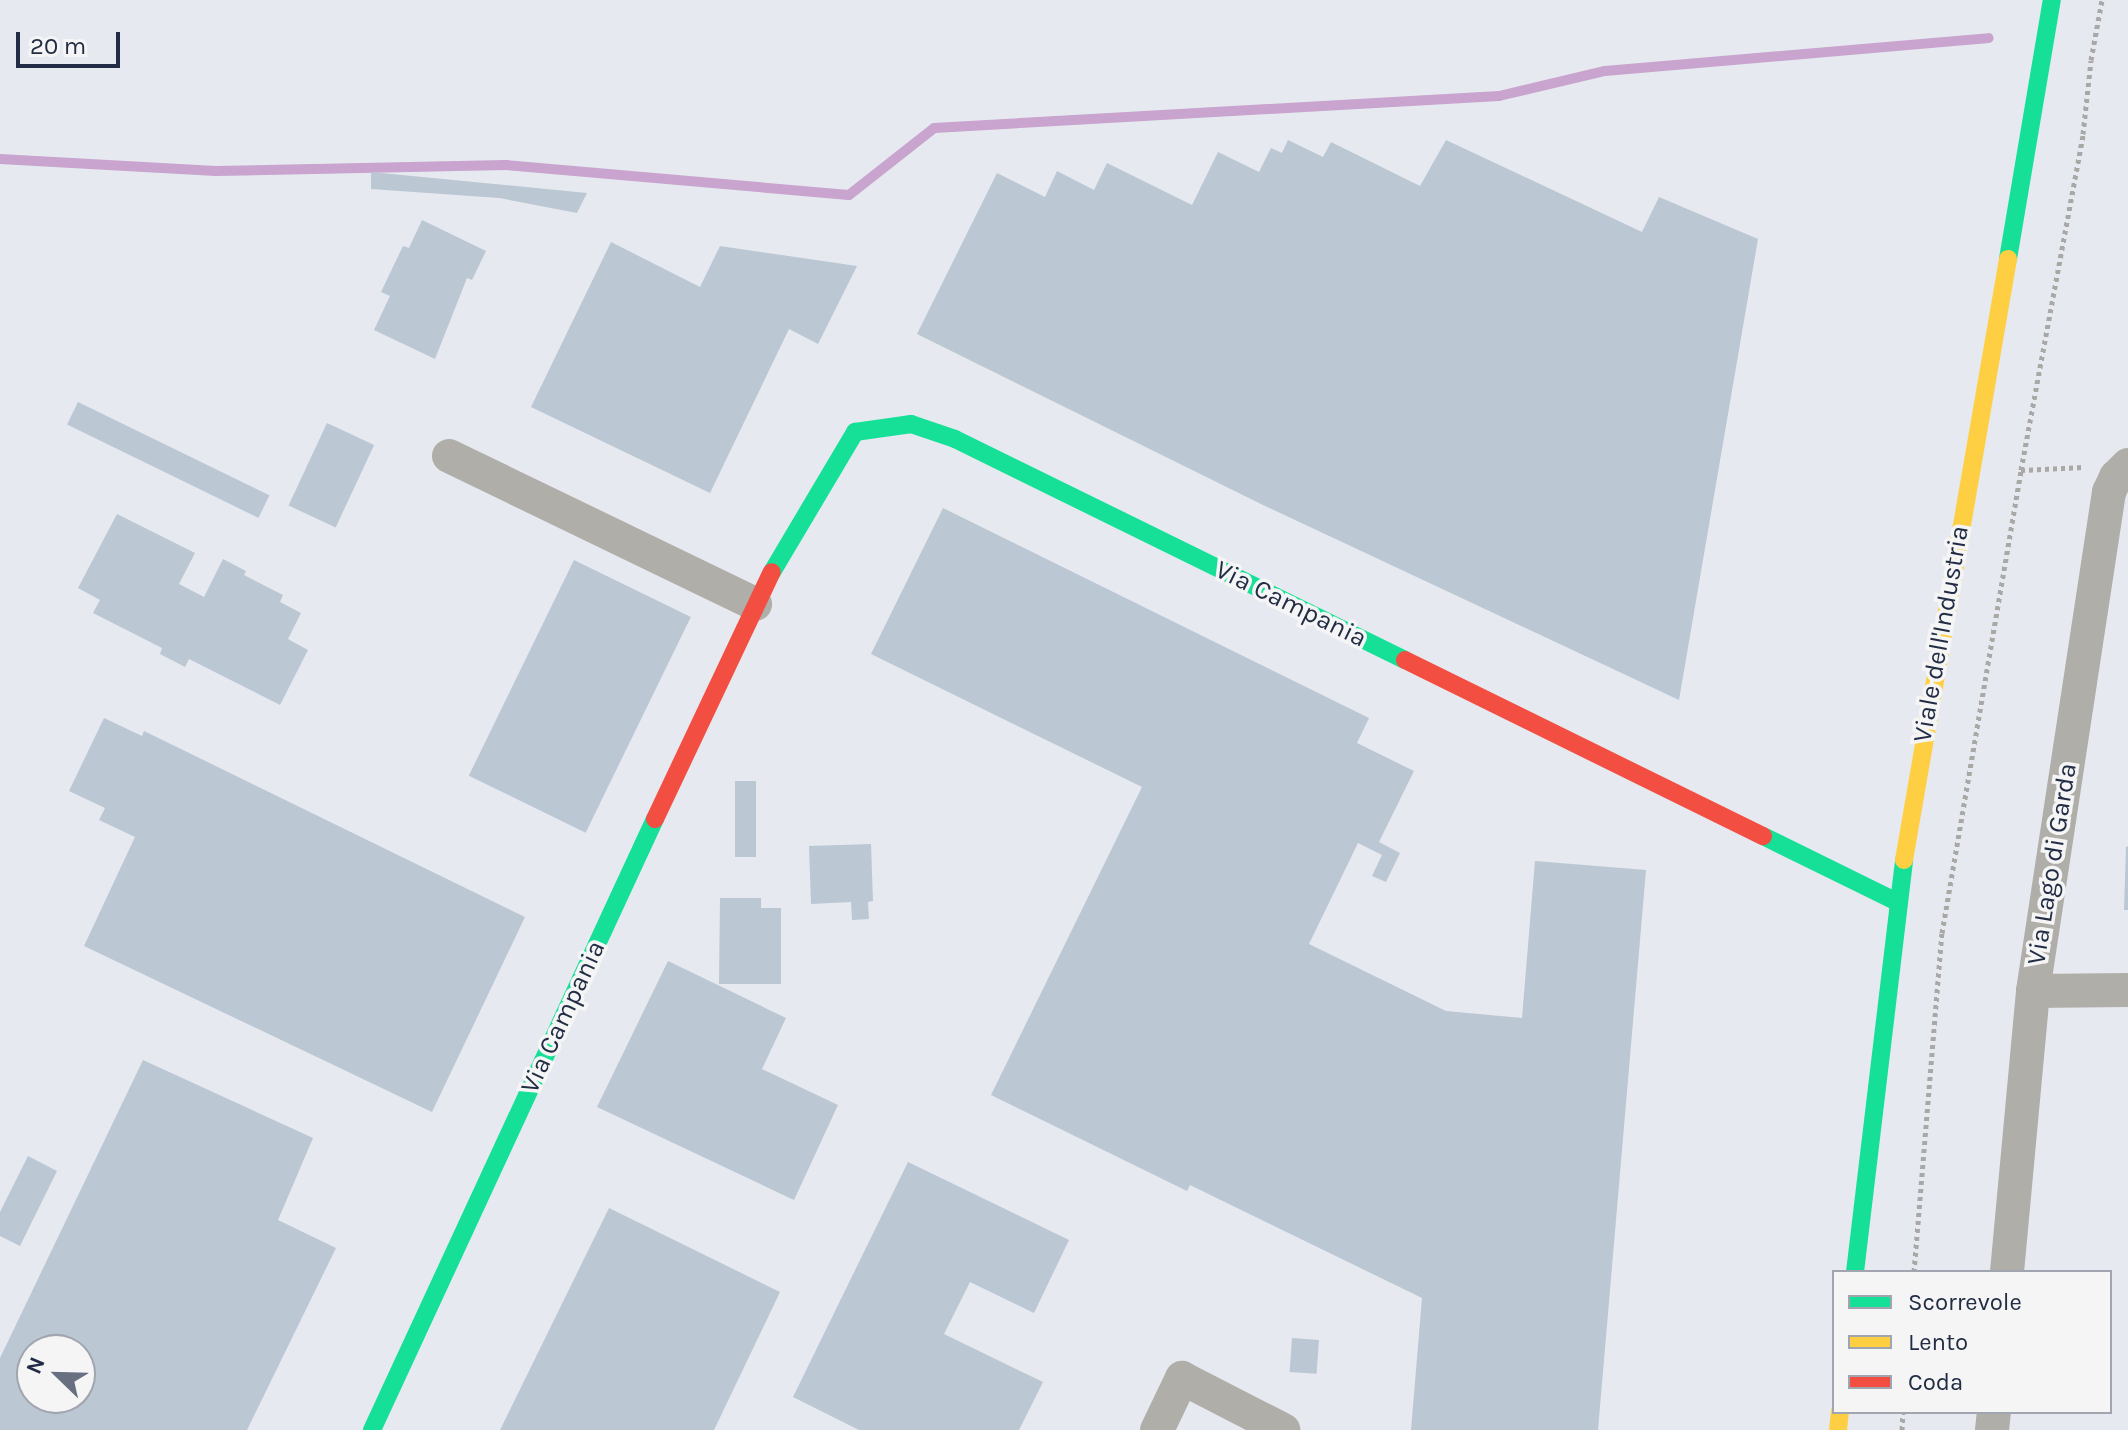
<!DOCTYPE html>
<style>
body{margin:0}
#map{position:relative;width:2128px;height:1430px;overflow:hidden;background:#e6e9f0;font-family:Karla,sans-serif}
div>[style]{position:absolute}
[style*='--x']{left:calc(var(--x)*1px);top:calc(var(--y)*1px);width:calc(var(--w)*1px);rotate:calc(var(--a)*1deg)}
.stream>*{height:10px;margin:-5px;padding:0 5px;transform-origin:5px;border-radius:5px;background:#c8a4ce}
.building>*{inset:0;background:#bbc7d3;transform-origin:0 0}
.path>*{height:5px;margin-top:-2.5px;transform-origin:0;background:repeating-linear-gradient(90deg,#a9a8a6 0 4px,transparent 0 8px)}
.street>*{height:34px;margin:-17px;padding:0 17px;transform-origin:17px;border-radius:17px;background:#b0aea9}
.fast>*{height:18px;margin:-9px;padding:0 9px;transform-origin:9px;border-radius:9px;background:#16e098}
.slow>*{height:18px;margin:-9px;padding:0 9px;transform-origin:9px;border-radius:9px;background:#ffcf43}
.jam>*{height:18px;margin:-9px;padding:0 9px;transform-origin:9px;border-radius:9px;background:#f24e42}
span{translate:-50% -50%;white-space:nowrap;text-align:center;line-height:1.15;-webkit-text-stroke:7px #f5f5f5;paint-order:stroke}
.street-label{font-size:26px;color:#222d45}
.legend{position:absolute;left:1832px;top:1270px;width:280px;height:144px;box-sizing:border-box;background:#f5f5f5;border:2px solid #a1a5af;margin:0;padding:10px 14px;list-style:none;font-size:24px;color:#222d45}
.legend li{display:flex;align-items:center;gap:16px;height:40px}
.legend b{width:40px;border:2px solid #a1a5af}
.north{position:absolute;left:16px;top:1334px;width:80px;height:80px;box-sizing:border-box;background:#f5f5f5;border:2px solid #a1a5af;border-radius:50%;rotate:293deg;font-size:22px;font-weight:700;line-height:32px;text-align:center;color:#222d45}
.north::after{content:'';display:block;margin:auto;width:28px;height:36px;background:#676f81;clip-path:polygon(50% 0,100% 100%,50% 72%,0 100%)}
.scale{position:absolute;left:16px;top:32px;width:104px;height:36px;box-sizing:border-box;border:4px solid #222d45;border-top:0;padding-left:10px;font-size:24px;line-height:28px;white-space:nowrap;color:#222d45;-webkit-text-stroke:6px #f5f5f5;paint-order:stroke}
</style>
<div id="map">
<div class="stream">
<i style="--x:0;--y:159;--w:216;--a:3.2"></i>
<i style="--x:216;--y:171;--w:290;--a:-1.2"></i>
<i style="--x:506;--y:165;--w:344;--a:5"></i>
<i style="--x:849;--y:195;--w:108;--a:-38.2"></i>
<i style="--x:934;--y:128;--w:566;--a:-3.24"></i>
<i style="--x:1499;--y:96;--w:109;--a:-13.3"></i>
<i style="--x:1605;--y:71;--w:385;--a:-4.9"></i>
</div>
<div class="building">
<i style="clip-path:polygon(1288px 140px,1323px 157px,1331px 142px,1420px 186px,1446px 140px,1642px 232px,1659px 197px,1758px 239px,1679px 700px,1263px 505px,917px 334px,997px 173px,1045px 197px,1057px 171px,1094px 190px,1107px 163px,1192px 205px,1218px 152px,1259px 172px,1271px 148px,1282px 153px)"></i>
<i style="clip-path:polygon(371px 172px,587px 193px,577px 213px,499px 198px,371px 189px)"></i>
<i style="clip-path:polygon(422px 220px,486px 251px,472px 280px,467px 278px,435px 359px,374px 330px,390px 296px,381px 292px,403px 246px,409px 248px)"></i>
<i style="clip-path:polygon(611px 242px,700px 287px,720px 246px,857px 266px,818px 344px,789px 329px,710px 493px,531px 407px)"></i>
<i style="left:78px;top:402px;width:213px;height:25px;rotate:26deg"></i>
<i style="left:327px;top:423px;width:52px;height:91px;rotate:25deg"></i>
<i style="clip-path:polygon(943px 508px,1369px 718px,1357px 743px,1414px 771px,1379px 842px,1400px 853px,1386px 882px,1372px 876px,1382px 855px,1358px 843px,1309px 944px,1446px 1011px,1522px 1018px,1535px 861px,1646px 870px,1598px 1430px,1411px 1430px,1422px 1298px,1190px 1185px,1187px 1191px,991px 1095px,1142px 787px,871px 654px)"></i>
<i style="clip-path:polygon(117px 514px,195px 553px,179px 584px,204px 597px,223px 559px,246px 571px,244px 575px,283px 595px,280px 602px,301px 613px,288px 639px,308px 650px,280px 705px,189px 659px,185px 667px,160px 654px,162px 648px,93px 613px,100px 600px,78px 588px)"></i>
<i style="left:574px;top:560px;width:130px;height:240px;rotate:26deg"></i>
<i style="clip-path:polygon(104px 718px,142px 736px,144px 731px,525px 917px,432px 1112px,84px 946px,135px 837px,99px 820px,105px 808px,69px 791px)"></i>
<i style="left:735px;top:781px;width:21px;height:76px"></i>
<i style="clip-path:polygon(871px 844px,873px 901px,868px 902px,869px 919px,852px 920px,851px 902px,811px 904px,809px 846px)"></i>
<i style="clip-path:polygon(2126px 846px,2128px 847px,2128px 910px,2124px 910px)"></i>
<i style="clip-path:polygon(720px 898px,761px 898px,761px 908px,781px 908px,781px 984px,719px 984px)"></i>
<i style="clip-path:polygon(668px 961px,786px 1018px,762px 1069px,838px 1105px,794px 1200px,597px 1107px)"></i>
<i style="clip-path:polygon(evenodd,143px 1060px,313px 1138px,278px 1220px,336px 1248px,247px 1430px,0 1430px,0 1358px,143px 1060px,32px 1350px,80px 1350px,80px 1398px,32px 1398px,32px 1350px)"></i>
<i style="clip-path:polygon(28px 1156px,57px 1171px,20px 1246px,0 1236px,0 1212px)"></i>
<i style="clip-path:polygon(908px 1162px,1069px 1240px,1034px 1313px,970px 1282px,944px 1334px,1043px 1382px,1019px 1430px,859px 1430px,793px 1397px)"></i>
<i style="clip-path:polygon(609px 1208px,780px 1292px,714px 1430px,500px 1430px)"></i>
<i style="left:1292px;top:1338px;width:27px;height:34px;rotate:4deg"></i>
</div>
<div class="path">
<i style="--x:2021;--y:470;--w:63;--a:-2.7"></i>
<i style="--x:1914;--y:1272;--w:340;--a:-85.3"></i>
<i style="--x:1942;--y:933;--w:470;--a:-80.3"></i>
<i style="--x:2021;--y:470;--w:342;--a:-79.5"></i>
<i style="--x:2083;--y:134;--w:74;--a:-83.8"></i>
<i style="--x:2091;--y:60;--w:61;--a:-79.6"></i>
<i style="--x:1902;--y:1430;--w:18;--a:-87"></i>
</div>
<div class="street">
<i style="--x:449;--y:456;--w:340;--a:25.8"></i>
<i style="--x:2033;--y:991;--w:95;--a:-0.6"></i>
<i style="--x:2007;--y:1272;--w:282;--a:-84.7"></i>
<i style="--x:2033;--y:991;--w:505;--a:-81.34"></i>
<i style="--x:2109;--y:492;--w:17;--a:-65"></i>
<i style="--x:2116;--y:477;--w:17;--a:-45"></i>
<i style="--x:1157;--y:1430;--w:58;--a:-64.3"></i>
<i style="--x:1182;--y:1378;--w:114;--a:27.2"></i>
<i style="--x:1992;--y:1430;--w:18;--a:-84"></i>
</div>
<div class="fast">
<i style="--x:2008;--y:259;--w:263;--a:-80.4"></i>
<i style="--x:772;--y:572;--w:163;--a:-59.3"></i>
<i style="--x:855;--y:432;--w:57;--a:-8.1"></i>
<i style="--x:911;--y:424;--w:46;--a:18.8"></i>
<i style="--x:955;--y:439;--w:501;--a:26.16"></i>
<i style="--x:1763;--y:836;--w:149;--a:26.2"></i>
<i style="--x:1855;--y:1272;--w:415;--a:-83.2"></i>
<i style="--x:372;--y:1430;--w:673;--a:-65.15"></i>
</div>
<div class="slow">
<i style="--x:1904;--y:860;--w:610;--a:-80.18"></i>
<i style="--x:1838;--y:1430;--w:18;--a:-84"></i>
</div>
<div class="jam">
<i style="--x:1405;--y:660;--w:399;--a:26.2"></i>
<i style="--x:655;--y:819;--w:273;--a:-64.7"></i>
</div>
<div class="street-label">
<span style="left:1291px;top:604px;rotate:26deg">Via Campania</span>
<span style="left:1941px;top:634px;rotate:-80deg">Viale dell'Industria</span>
<span style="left:2052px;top:864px;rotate:-81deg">Via Lago di Garda</span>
<span style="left:563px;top:1017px;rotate:-65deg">Via Campania</span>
</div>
<ul class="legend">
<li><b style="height:10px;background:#16e098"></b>Scorrevole</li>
<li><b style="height:10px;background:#ffcf43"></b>Lento</li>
<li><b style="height:10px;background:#f24e42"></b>Coda</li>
</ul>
<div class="north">N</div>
<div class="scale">20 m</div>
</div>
